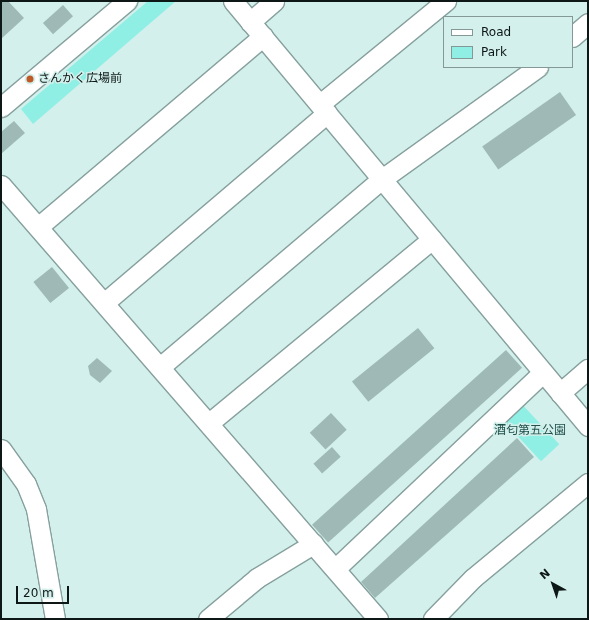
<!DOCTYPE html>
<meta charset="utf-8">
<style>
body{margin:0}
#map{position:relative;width:589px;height:620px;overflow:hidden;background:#d4f0ec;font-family:"DejaVu Sans","Noto Sans JP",sans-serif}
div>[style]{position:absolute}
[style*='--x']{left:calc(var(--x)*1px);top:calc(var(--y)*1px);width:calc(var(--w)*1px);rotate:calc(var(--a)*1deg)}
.green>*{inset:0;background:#8fefe4;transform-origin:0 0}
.building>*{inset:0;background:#9fbab6;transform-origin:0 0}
.roads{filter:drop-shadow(1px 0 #86a09d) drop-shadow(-1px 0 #86a09d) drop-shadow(0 1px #86a09d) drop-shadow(0 -1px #86a09d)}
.minor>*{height:19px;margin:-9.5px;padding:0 9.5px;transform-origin:9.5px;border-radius:9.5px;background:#fff}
.dots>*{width:11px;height:11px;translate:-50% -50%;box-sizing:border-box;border:2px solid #d4f0ec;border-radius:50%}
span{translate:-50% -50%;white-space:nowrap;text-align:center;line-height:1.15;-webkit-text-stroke:3px #d4f0ec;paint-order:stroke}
.poi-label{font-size:12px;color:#0d1716}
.left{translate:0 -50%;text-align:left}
.park-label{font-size:12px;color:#22514c}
.frame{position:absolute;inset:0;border:2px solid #0d1716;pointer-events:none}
.legend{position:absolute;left:443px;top:16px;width:130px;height:52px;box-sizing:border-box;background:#d4f0ec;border:1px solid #849996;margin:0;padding:5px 7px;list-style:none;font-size:12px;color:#0d1716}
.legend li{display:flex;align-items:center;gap:8px;height:20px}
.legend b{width:20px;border:1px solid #849996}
.north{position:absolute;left:533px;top:564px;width:40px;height:40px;-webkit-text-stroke:3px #d4f0ec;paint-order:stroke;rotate:320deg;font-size:11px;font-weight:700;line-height:16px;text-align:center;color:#0d1716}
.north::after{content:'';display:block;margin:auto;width:14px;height:18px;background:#0d1716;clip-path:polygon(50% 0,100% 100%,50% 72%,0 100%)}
.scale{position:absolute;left:16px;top:586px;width:53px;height:18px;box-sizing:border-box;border:2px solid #0d1716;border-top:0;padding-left:5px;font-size:12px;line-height:14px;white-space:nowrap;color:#0d1716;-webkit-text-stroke:3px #d4f0ec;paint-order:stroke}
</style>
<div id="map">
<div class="green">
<i style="clip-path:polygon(148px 1px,176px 1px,33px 124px,21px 109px)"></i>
<i style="left:519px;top:401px;width:59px;height:25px;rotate:47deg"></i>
</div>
<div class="building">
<i style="clip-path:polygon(1px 1px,8px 1px,24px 18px,1px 39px)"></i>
<i style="left:63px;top:5px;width:15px;height:27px;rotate:48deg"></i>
<i style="left:560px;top:92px;width:28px;height:95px;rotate:55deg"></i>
<i style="clip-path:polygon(14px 121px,25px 133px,1px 154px,1px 132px)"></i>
<i style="left:52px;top:267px;width:27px;height:24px;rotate:51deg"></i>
<i style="left:418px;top:328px;width:26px;height:85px;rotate:51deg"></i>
<i style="left:506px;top:350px;width:24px;height:261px;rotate:48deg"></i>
<i style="clip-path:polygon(97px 358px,112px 371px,100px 383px,90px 375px,88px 366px)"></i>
<i style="left:331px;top:413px;width:23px;height:29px;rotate:47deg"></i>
<i style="clip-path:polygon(517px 438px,534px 457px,375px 598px,361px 582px)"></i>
<i style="left:332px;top:447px;width:13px;height:25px;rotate:48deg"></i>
</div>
<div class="roads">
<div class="minor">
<i style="--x:233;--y:1;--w:554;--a:50.13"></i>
<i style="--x:250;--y:22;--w:32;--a:-41"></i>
<i style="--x:572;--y:37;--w:21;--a:-41"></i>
<i style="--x:320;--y:104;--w:163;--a:-39.3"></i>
<i style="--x:1;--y:107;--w:165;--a:-40.1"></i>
<i style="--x:1;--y:185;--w:575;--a:49.02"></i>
<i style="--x:38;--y:227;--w:295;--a:-40.3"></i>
<i style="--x:104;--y:303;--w:293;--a:-40.4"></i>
<i style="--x:160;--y:367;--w:291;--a:-40.3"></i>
<i style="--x:382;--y:179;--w:192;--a:-35.7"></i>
<i style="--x:560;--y:393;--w:37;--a:-41"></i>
<i style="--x:209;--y:423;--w:289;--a:-39.5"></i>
<i style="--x:1;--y:449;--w:43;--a:54.5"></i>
<i style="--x:26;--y:484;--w:27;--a:68"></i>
<i style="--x:36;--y:509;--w:112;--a:80.2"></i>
<i style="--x:335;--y:569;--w:286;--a:-43.4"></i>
<i style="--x:208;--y:619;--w:64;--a:-39.9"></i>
<i style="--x:257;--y:578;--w:66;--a:-31.3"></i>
<i style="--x:433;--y:619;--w:57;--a:-45.7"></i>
<i style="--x:473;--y:578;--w:149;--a:-39.6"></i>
</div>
</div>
<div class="dots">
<i style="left:30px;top:79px;background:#bf5a27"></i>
</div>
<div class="poi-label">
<span class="left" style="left:38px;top:79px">さんかく広場前</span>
</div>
<div class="park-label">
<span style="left:530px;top:431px">酒匂第五公園</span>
</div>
<div class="frame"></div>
<ul class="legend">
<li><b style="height:5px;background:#fff"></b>Road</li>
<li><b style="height:11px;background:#8fefe4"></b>Park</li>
</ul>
<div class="north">N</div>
<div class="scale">20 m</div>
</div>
